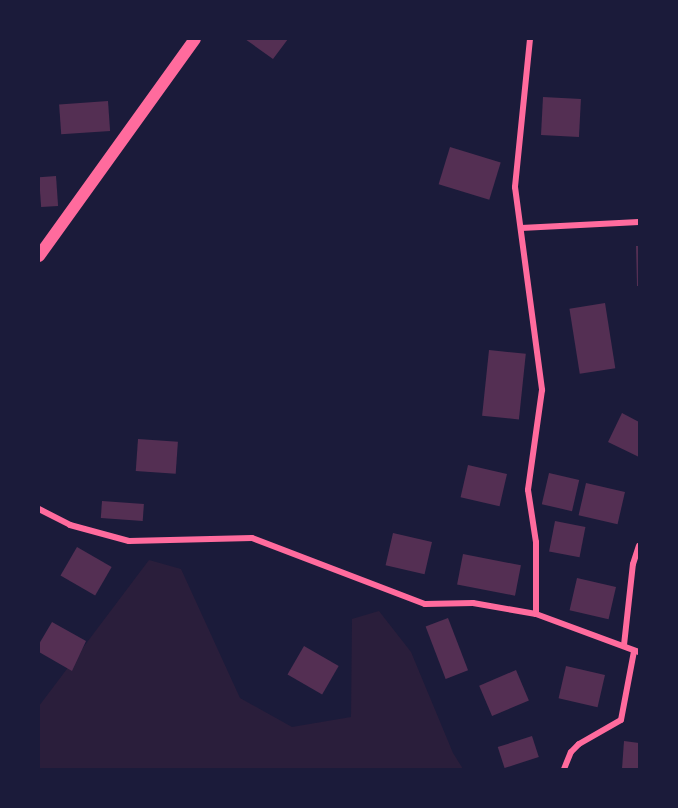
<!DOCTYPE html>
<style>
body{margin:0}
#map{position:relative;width:678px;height:808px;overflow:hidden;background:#1b1b3a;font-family:"Zilla Slab",serif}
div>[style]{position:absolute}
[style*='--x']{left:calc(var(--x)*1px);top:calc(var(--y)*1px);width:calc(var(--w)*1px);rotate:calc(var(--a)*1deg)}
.green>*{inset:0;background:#2a1e3b}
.building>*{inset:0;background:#542f53;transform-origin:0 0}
.minor>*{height:6px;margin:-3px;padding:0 3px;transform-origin:3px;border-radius:3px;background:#ff6b9d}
.secondary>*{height:12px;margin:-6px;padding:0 6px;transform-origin:6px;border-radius:6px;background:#ff6b9d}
span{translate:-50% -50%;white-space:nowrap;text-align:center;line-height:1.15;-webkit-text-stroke:4.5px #1b1b3a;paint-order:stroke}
.frame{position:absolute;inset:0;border:40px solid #1b1b3a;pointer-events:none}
</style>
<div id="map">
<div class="green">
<i style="clip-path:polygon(149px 560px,181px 569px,240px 698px,292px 727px,351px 717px,352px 619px,379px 611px,411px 652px,453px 753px,463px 769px,39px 769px,39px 706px)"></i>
</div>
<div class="building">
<i style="clip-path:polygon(245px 39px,288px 39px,273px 59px)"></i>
<i style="left:543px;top:97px;width:38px;height:38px;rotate:3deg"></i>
<i style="left:108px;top:101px;width:30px;height:49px;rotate:86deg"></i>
<i style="left:450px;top:147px;width:53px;height:39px;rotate:17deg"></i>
<i style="left:56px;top:176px;width:30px;height:17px;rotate:86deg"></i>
<i style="clip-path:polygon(636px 246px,639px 246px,639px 286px,637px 286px)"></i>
<i style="left:605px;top:303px;width:66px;height:36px;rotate:81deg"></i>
<i style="left:489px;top:350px;width:37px;height:66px;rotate:6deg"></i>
<i style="clip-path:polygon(622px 413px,639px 422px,639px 457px,608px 442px)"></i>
<i style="left:138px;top:439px;width:40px;height:32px;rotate:4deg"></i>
<i style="left:468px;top:465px;width:40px;height:33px;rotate:13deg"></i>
<i style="left:549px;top:473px;width:31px;height:32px;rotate:13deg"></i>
<i style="left:586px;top:483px;width:40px;height:33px;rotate:13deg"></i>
<i style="left:102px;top:501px;width:42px;height:17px;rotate:4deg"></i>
<i style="left:555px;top:521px;width:31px;height:31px;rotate:11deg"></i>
<i style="left:393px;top:533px;width:40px;height:33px;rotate:13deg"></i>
<i style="left:77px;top:547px;width:40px;height:33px;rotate:30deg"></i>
<i style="left:463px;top:554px;width:59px;height:31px;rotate:11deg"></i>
<i style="left:577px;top:578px;width:40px;height:33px;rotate:13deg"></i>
<i style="left:448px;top:618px;width:56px;height:24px;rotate:69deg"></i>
<i style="clip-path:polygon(52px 622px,86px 641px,72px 671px,39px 652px,39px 644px)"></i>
<i style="left:304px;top:646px;width:40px;height:33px;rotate:30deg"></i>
<i style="left:566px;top:666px;width:40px;height:33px;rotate:13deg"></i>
<i style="left:516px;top:670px;width:33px;height:40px;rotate:67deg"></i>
<i style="left:532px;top:736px;width:22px;height:36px;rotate:72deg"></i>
<i style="clip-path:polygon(624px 741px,639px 743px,639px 769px,622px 769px)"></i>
</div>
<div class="minor">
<i style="--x:530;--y:39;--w:149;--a:95.8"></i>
<i style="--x:515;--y:187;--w:205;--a:82.4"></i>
<i style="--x:542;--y:390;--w:101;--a:98"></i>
<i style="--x:528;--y:490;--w:53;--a:81.3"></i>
<i style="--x:536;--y:542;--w:72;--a:90"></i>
<i style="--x:521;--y:228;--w:118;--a:-2.9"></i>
<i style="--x:39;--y:509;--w:35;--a:27"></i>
<i style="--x:70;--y:525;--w:61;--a:15.2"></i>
<i style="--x:129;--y:541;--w:123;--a:-1.4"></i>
<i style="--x:252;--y:538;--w:185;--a:20.9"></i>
<i style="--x:425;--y:604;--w:48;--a:-1.2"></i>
<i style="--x:473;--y:603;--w:64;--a:9.9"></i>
<i style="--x:536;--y:614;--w:110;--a:20.3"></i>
<i style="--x:624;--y:645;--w:81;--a:-83.7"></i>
<i style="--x:633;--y:564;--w:19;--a:-72"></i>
<i style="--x:564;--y:769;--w:18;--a:-68"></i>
<i style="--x:571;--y:752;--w:11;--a:-45"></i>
<i style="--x:579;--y:744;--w:48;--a:-29.7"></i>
<i style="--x:621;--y:720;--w:70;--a:-79.3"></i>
</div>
<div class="secondary">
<i style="--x:39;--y:256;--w:267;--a:-54.3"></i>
</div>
<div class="frame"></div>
</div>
